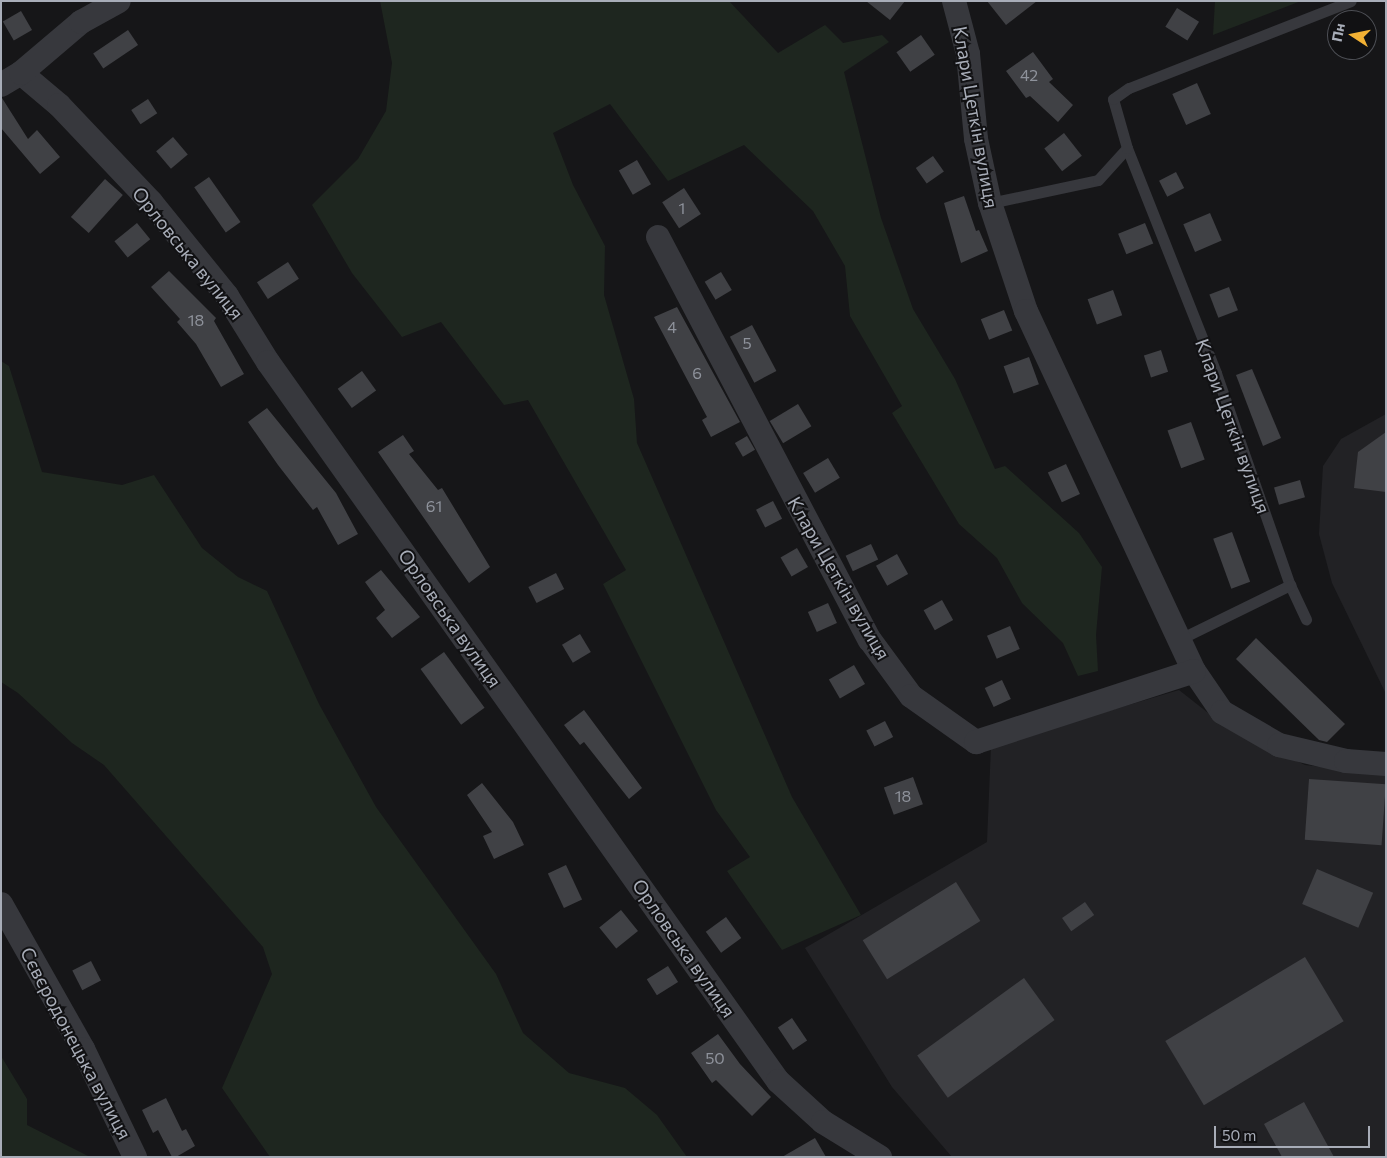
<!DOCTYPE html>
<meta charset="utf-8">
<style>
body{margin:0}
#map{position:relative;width:1387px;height:1158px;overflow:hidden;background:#161618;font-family:Commissioner,sans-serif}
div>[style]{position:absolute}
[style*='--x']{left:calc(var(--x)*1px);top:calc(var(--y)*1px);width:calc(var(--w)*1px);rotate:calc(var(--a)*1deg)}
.built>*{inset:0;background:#222225}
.green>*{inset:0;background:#1e261f}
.building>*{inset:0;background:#404145;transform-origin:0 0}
.service>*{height:11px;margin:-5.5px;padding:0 5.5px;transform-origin:5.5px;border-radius:5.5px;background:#37383d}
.minor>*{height:24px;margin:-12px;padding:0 12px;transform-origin:12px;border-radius:12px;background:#37383d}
span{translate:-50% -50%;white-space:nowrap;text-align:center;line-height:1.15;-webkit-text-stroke:4px #111113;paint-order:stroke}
.number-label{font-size:16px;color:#8e929b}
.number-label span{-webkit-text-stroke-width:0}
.street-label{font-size:19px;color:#a8adb8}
.frame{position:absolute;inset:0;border:2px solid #a8adb8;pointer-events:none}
.north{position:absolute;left:1327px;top:10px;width:50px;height:50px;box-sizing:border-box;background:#111113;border:1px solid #4d4f55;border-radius:50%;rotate:281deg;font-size:14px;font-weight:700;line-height:20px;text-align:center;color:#a8adb8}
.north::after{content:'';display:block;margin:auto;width:18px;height:22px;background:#f2b134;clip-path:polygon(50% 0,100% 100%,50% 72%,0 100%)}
.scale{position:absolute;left:1214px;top:1126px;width:156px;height:22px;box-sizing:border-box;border:2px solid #a8adb8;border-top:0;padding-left:6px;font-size:15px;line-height:18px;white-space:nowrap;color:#a8adb8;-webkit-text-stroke:4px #111113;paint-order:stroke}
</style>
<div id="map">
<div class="built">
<i style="clip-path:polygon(1386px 414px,1386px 694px,1332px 583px,1319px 534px,1323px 466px,1341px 439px)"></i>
<i style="clip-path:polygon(1179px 690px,1226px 727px,1305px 765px,1386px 774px,1386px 1157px,952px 1157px,892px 1087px,805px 948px,987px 842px,991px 746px)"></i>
</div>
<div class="green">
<i style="clip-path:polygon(380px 1px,729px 1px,778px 53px,825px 25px,843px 43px,882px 35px,889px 42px,844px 72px,881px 218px,913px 309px,955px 379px,995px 469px,1005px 466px,1079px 533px,1102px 567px,1096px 635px,1098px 671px,1078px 676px,1063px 643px,1022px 603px,997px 558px,959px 524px,892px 413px,902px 406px,850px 316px,845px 266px,813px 211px,744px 145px,668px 181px,610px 104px,553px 133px,573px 185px,605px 246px,604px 295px,634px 399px,637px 443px,792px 797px,861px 915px,782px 950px,727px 871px,750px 857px,716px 810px,603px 584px,626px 570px,528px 400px,504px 405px,441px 322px,402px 337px,352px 273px,312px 205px,358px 159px,386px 111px,392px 63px)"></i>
<i style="clip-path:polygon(1215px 1px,1301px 1px,1213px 35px)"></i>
<i style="clip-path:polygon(1px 361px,9px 366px,42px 472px,122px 485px,154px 475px,202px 548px,238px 577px,267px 591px,319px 704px,376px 807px,496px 974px,523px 1033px,569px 1073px,625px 1088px,657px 1115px,687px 1157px,270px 1157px,222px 1088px,272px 974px,263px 947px,104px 765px,72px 743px,18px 693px,1px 682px)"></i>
<i style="clip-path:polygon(1px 1056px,27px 1099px,27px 1125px,90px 1157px,1px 1157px)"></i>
</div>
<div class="building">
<i style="clip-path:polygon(866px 1px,905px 1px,890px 20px)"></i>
<i style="clip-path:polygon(987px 1px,1037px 1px,1006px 25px)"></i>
<i style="left:1177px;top:8px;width:26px;height:22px;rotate:32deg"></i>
<i style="left:21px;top:11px;width:22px;height:21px;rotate:60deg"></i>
<i style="left:128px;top:30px;width:18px;height:42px;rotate:56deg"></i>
<i style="left:921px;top:35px;width:24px;height:30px;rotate:55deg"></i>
<i style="clip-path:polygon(1033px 52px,1053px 79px,1049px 82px,1073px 105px,1058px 122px,1030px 96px,1026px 98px,1006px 71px)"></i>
<i style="left:1197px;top:83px;width:34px;height:27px;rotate:66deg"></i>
<i style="clip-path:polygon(2px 98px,28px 139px,37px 130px,60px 157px,40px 174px,1px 128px)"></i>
<i style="left:148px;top:99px;width:17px;height:20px;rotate:57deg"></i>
<i style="left:1064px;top:133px;width:29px;height:25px;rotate:52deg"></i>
<i style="left:173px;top:137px;width:23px;height:22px;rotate:50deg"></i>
<i style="left:933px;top:156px;width:19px;height:21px;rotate:55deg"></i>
<i style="left:637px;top:160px;width:28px;height:21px;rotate:60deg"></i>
<i style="left:1176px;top:172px;width:18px;height:19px;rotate:63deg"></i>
<i style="left:209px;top:177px;width:55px;height:18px;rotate:55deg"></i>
<i style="left:105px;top:179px;width:24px;height:51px;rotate:42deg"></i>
<i style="left:684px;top:188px;width:31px;height:26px;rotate:57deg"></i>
<i style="clip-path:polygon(964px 196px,976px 231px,979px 230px,988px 251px,961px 263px,944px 203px)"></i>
<i style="left:1210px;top:213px;width:30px;height:29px;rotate:67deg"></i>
<i style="left:137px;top:223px;width:21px;height:29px;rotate:51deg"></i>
<i style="left:1145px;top:223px;width:22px;height:29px;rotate:68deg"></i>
<i style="left:288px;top:262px;width:20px;height:37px;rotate:57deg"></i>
<i style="clip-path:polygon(169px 271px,216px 318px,214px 321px,244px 374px,221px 387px,196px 344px,177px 322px,180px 319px,151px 287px)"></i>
<i style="left:721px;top:272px;width:21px;height:19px;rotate:59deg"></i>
<i style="left:1229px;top:287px;width:25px;height:21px;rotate:69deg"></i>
<i style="left:1113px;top:290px;width:27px;height:27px;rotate:70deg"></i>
<i style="clip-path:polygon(677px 307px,740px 422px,711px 437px,702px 420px,707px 417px,654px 317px)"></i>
<i style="left:1004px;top:310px;width:22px;height:25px;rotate:68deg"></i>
<i style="left:752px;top:325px;width:52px;height:25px;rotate:62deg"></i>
<i style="left:1161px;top:350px;width:23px;height:18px;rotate:72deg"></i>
<i style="left:1029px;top:357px;width:29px;height:27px;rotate:70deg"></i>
<i style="clip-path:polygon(1252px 369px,1281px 438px,1263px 446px,1236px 375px)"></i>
<i style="left:362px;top:371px;width:24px;height:30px;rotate:54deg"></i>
<i style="left:798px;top:404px;width:26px;height:33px;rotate:59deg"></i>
<i style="clip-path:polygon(267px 408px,336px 493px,358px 534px,338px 545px,317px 507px,313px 510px,278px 465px,248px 422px)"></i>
<i style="left:1191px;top:422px;width:40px;height:25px;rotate:70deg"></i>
<i style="clip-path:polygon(1386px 432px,1386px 492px,1354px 488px,1358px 452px)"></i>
<i style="clip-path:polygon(403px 435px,414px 451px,409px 454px,438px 490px,442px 488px,490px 567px,469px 583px,378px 452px)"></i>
<i style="left:747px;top:436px;width:16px;height:14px;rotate:60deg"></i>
<i style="left:828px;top:458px;width:23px;height:29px;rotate:59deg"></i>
<i style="left:1066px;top:464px;width:33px;height:20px;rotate:65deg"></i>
<i style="left:1300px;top:480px;width:18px;height:27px;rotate:74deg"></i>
<i style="left:773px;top:501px;width:20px;height:19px;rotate:63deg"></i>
<i style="left:1232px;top:532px;width:53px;height:20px;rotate:70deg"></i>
<i style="left:871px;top:544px;width:17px;height:28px;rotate:65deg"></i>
<i style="left:797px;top:548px;width:22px;height:19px;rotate:60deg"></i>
<i style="left:897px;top:554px;width:23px;height:24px;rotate:61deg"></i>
<i style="clip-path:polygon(381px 570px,420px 617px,392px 638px,376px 618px,385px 610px,365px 582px)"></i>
<i style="left:556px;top:573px;width:18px;height:31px;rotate:63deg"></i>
<i style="left:942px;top:600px;width:23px;height:21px;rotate:61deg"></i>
<i style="left:828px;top:603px;width:22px;height:22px;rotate:66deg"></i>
<i style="left:1010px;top:626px;width:25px;height:25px;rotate:67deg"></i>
<i style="left:580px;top:634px;width:21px;height:21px;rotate:59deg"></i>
<i style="clip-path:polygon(1256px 638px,1345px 724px,1327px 742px,1319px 740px,1236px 659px)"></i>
<i style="left:444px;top:652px;width:69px;height:29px;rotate:54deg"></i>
<i style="left:854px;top:665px;width:22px;height:29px;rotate:60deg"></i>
<i style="left:1002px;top:680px;width:21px;height:19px;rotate:65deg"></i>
<i style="clip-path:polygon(584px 710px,642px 788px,629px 799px,584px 742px,580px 745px,564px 725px)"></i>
<i style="left:885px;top:721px;width:18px;height:21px;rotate:63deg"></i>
<i style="left:913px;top:777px;width:29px;height:31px;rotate:70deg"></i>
<i style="left:1309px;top:779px;width:77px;height:61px;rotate:4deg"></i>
<i style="clip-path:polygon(482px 783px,513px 822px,524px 845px,494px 859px,483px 836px,492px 832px,467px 795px)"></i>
<i style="left:566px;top:865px;width:38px;height:20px;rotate:65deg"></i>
<i style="left:1317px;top:869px;width:61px;height:38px;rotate:23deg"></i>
<i style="left:956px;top:882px;width:46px;height:110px;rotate:58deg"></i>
<i style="left:1085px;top:902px;width:16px;height:28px;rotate:55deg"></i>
<i style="left:621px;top:910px;width:27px;height:28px;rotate:51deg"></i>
<i style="left:726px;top:917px;width:26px;height:25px;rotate:54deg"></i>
<i style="left:1305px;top:957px;width:75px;height:163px;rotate:59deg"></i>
<i style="left:91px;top:961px;width:22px;height:21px;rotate:63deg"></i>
<i style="left:668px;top:966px;width:19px;height:25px;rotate:58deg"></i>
<i style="left:1024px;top:978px;width:52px;height:132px;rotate:54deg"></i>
<i style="left:792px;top:1018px;width:27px;height:17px;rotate:56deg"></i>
<i style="clip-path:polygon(718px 1034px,740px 1064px,771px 1097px,752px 1116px,716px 1080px,712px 1083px,691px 1053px)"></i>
<i style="clip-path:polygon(166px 1098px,182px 1131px,186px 1129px,195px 1146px,176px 1157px,172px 1157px,158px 1130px,153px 1133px,142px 1110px)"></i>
<i style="clip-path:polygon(1304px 1102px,1334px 1157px,1282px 1157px,1264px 1124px)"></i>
<i style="clip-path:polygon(815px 1138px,826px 1157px,782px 1157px)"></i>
</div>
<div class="service">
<i style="--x:1127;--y:148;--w:242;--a:68.4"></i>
<i style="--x:1216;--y:373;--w:225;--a:70.8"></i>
<i style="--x:1290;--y:585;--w:38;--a:65"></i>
<i style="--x:990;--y:203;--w:110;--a:-12"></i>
<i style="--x:1098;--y:180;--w:43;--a:-47.8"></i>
<i style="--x:1127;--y:148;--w:51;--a:-105.9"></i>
<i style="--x:1113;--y:99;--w:19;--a:-35"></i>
<i style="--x:1129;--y:88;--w:238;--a:-21.4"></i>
<i style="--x:1180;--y:639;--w:123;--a:-26.1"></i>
</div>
<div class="minor">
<i style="--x:954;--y:1;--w:55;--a:75.2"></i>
<i style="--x:968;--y:54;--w:85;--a:84.6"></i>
<i style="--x:976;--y:139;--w:66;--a:77.7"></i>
<i style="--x:990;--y:203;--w:114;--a:71.6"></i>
<i style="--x:1026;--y:311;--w:397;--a:65"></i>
<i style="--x:1194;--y:671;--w:50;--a:55.7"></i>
<i style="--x:1222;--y:712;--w:66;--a:30.1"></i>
<i style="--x:1279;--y:745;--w:69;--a:13.4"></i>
<i style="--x:1346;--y:761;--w:40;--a:4.3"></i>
<i style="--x:21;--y:73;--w:50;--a:40.1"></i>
<i style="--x:59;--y:105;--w:134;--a:46.5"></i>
<i style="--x:151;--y:202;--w:121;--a:51"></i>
<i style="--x:227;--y:296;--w:78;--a:58.2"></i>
<i style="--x:268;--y:362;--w:882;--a:54.65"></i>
<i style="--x:778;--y:1081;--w:61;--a:42.3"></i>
<i style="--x:823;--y:1122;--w:67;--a:31.6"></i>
<i style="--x:1;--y:85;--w:23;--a:-31"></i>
<i style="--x:21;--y:73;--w:79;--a:-40.4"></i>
<i style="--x:81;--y:22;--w:43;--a:-28.9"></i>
<i style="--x:658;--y:237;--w:455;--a:62.3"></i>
<i style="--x:870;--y:640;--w:69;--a:53.8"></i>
<i style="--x:911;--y:696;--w:80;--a:35.3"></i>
<i style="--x:976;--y:742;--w:229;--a:-18"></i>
<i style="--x:1;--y:904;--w:167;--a:60.5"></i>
<i style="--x:83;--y:1049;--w:120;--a:64.3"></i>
</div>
<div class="number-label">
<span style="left:1029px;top:75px">42</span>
<span style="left:682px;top:208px">1</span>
<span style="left:196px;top:320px">18</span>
<span style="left:672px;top:327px">4</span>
<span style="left:747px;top:343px">5</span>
<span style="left:697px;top:373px">6</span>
<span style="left:434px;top:506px">61</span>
<span style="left:903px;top:796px">18</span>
<span style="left:715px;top:1058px">50</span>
</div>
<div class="street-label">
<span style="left:976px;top:117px;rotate:80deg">Клари Цеткін вулиця</span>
<span style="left:188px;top:253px;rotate:51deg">Орловська вулиця</span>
<span style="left:1233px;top:426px;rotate:70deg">Клари Цеткін вулиця</span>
<span style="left:839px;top:578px;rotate:60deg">Клари Цеткін вулиця</span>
<span style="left:450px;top:618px;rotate:55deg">Орловська вулиця</span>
<span style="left:684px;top:948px;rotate:55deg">Орловська вулиця</span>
<span style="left:76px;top:1043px;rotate:62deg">Сєвєродонецька вулиця</span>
</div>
<div class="frame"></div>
<div class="north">Пн</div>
<div class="scale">50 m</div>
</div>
